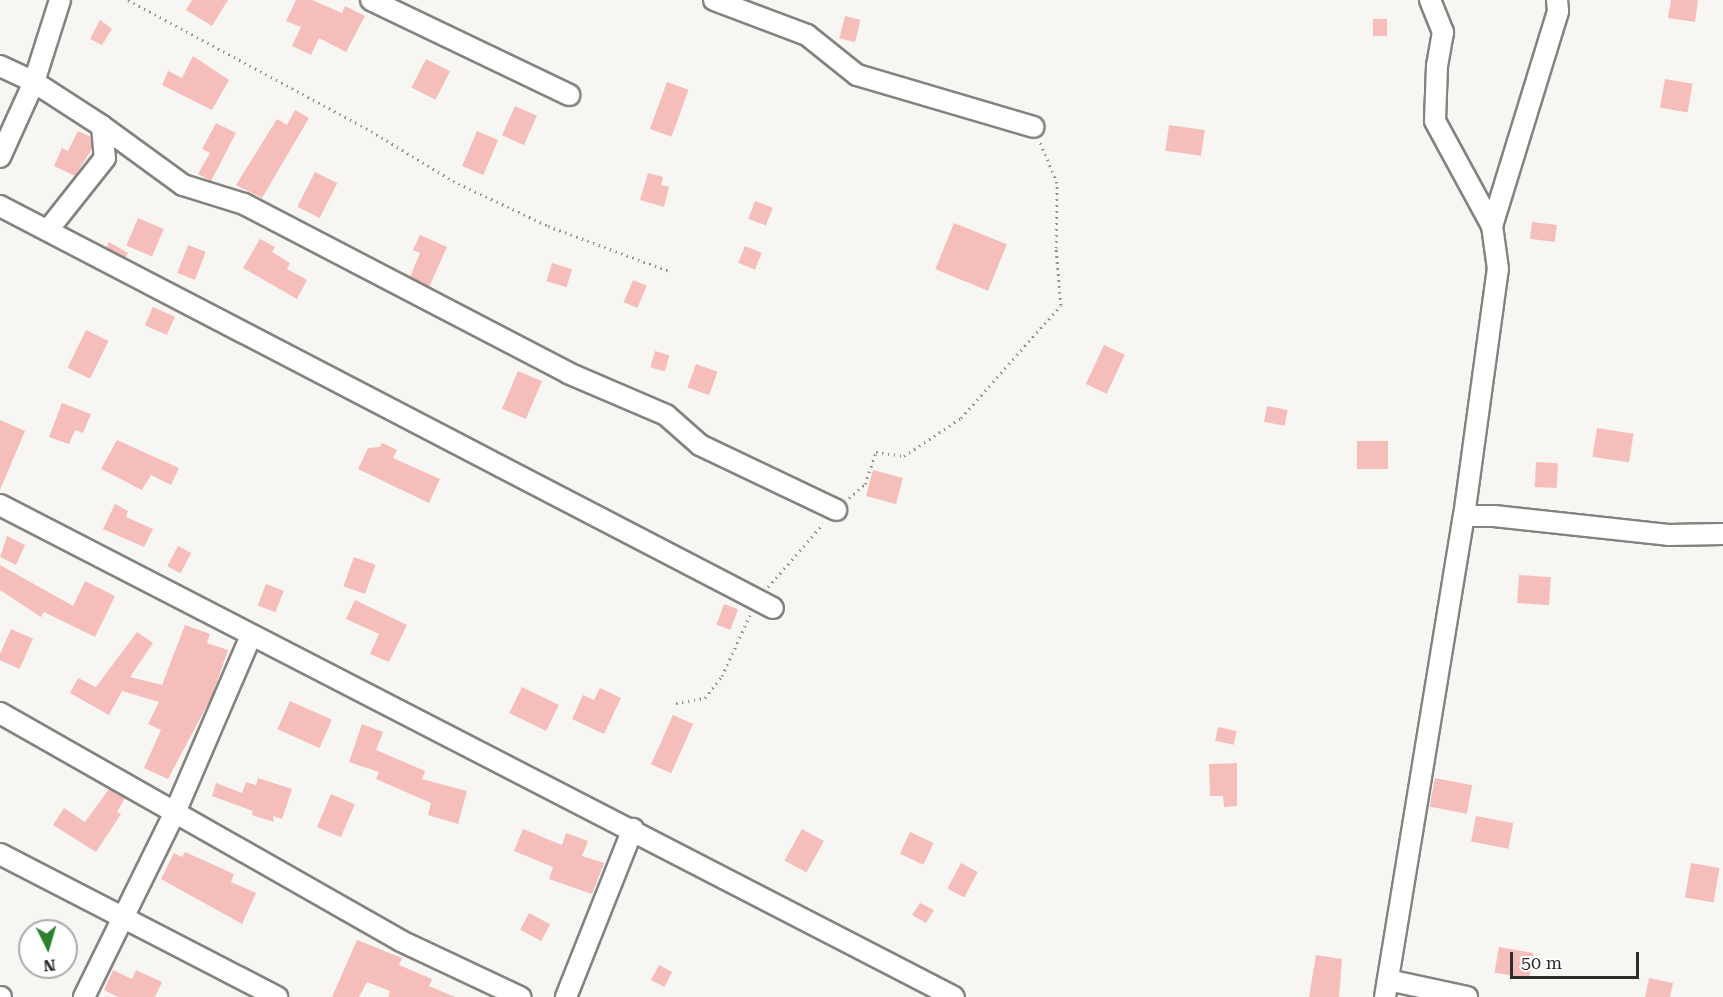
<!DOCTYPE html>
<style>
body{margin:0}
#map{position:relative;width:1723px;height:997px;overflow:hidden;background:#f7f6f2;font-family:"Roboto Serif",serif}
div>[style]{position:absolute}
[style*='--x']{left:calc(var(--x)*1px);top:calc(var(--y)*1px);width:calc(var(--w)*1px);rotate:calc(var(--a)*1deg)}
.building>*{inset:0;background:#f6bebb;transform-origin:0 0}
.path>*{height:3px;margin-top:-1.5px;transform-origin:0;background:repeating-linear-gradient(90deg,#959491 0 1.5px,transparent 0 6px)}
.roads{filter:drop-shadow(2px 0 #848380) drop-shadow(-2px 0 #848380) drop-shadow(0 2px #848380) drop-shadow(0 -2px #848380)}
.street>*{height:20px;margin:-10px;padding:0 10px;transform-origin:10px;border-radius:10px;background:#fff}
span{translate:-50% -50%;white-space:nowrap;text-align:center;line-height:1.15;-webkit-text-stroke:4.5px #fff;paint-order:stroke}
.north{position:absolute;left:18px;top:919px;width:60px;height:60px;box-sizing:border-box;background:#fff;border:2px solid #ababab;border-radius:50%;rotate:175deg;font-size:16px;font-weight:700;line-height:24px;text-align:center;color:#2e2d2c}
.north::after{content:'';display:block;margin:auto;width:21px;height:27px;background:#2c812f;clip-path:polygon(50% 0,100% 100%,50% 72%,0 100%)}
.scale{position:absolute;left:1510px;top:952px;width:129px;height:27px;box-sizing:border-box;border:3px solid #2e2d2c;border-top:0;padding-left:8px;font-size:18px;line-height:21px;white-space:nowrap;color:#2e2d2c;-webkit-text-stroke:4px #fff;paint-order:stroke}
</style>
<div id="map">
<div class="building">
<i style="clip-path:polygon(192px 0,228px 0,212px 26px,186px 10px)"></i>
<i style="clip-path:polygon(296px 0,312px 0,342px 13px,345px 6px,365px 16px,346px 52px,319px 38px,311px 55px,292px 46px,301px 27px,286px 21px)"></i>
<i style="clip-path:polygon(1671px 0,1698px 0,1695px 22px,1668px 18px)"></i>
<i style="left:845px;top:16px;width:16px;height:23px;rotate:14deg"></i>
<i style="left:1373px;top:19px;width:14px;height:17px"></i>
<i style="clip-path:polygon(100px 20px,112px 29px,102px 45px,90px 39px)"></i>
<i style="clip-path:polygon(193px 56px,229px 80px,212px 110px,162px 85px,168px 71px,182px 78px)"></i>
<i style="left:426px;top:59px;width:27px;height:32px;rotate:27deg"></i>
<i style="left:1665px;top:79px;width:28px;height:29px;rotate:10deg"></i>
<i style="left:667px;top:82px;width:23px;height:50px;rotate:20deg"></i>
<i style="left:515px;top:106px;width:24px;height:32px;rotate:24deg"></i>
<i style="clip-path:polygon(295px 110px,309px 118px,262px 198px,236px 185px,277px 119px,287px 125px)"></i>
<i style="clip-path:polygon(216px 123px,236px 133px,211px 181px,198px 174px,210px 153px,202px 149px)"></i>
<i style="left:1169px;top:125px;width:36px;height:26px;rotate:8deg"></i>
<i style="clip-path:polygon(78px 131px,91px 137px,92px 149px,75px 176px,54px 166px,62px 148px,68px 151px)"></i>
<i style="left:477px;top:131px;width:23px;height:38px;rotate:23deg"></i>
<i style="left:315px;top:172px;width:25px;height:39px;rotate:27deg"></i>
<i style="clip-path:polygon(648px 173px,663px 177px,661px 185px,669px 187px,664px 207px,640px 200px)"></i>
<i style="left:755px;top:201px;width:19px;height:19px;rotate:21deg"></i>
<i style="left:138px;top:218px;width:28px;height:30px;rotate:23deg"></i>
<i style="left:1532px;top:222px;width:25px;height:17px;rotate:7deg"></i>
<i style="left:954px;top:223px;width:57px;height:50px;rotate:22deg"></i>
<i style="clip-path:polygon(420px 235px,447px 247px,429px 287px,410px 277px,420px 253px,413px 250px)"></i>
<i style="clip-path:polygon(260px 239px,275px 247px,272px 252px,290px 263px,287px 269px,307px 280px,297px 299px,243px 268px)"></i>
<i style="clip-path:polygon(109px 242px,128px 253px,125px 258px,106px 248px)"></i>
<i style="left:188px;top:245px;width:19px;height:30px;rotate:21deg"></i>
<i style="left:745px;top:246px;width:18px;height:18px;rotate:22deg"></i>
<i style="left:552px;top:263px;width:21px;height:19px;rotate:17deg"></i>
<i style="left:633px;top:280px;width:15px;height:24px;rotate:23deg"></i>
<i style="left:153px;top:307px;width:24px;height:20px;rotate:24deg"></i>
<i style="left:86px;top:330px;width:25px;height:42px;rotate:26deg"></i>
<i style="left:1104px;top:345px;width:23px;height:43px;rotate:25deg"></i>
<i style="left:655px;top:351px;width:15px;height:17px;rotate:16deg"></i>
<i style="left:696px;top:364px;width:23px;height:25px;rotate:20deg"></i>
<i style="left:518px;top:371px;width:26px;height:41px;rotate:23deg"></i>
<i style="clip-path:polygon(62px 403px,91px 414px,83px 433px,75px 430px,69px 444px,49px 437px)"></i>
<i style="left:1267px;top:406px;width:21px;height:16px;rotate:11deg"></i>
<i style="clip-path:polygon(0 420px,25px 431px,0 490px)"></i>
<i style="left:1597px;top:428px;width:37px;height:29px;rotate:9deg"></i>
<i style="clip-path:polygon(117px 440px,179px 468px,171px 485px,151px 475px,142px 490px,101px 469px)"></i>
<i style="left:1357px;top:441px;width:31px;height:28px"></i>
<i style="clip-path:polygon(382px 443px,397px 450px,393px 458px,440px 479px,429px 503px,358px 469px,368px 448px,380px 447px)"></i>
<i style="left:1536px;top:462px;width:22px;height:25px;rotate:3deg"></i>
<i style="left:873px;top:470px;width:31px;height:27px;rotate:15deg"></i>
<i style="clip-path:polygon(115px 504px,128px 511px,126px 517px,153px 529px,144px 547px,103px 529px)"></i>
<i style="clip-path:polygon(7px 536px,25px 545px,16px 565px,0 557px)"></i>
<i style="left:178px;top:546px;width:15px;height:23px;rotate:28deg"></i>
<i style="left:354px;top:557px;width:23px;height:31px;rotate:20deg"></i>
<i style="clip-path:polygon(0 565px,73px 606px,85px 581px,115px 596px,95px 637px,44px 612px,41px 617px,0 590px)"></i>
<i style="left:1519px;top:575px;width:32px;height:28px;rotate:4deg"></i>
<i style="left:266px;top:584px;width:19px;height:23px;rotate:21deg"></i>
<i style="clip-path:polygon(355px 600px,407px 625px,389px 662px,370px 654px,379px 634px,346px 619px)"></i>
<i style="left:724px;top:604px;width:15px;height:22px;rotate:20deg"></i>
<i style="clip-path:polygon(185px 625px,210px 634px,207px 643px,228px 650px,212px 696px,168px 779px,144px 768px,161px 730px,148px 724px,159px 702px,122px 691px,109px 715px,70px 693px,78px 678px,96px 687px,137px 632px,153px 643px,130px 677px,162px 685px)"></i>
<i style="left:11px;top:629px;width:24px;height:33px;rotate:24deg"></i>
<i style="left:522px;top:687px;width:41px;height:29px;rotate:26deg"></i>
<i style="clip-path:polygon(600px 688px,621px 698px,604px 734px,572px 719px,583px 695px,594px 700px)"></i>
<i style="left:290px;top:701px;width:46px;height:31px;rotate:24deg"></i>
<i style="left:673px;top:715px;width:22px;height:54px;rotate:24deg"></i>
<i style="clip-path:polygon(362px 724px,383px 732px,376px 750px,425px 771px,422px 779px,467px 791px,458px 824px,428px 815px,431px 803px,376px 779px,379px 772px,349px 762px)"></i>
<i style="left:1218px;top:727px;width:19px;height:14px;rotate:12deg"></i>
<i style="clip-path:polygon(1237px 763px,1237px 806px,1224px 807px,1223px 796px,1210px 796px,1209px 764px)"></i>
<i style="clip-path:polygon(258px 778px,292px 789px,282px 819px,273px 816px,274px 822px,252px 815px,253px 811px,212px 796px,216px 783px,242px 793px,246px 782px,256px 785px)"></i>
<i style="left:1435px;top:778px;width:38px;height:29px;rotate:11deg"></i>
<i style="clip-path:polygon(109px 789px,125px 798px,117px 812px,121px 814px,96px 852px,53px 825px,64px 808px,85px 822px)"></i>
<i style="left:331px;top:794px;width:26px;height:36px;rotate:23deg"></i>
<i style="left:1476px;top:816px;width:38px;height:26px;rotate:11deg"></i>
<i style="clip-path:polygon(523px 829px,562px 845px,566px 833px,588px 841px,582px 856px,604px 863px,592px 894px,549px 879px,553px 867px,514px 851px)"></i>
<i style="left:802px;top:829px;width:25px;height:36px;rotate:29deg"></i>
<i style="left:910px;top:832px;width:26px;height:24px;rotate:25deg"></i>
<i style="clip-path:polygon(185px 852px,234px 874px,231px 882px,256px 893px,242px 924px,161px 879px,174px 853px,182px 857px)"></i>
<i style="left:961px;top:863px;width:19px;height:29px;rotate:28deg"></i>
<i style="left:1691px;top:863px;width:29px;height:35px;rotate:10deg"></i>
<i style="clip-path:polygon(920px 903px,934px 910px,926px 923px,912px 915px)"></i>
<i style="left:529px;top:913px;width:24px;height:19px;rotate:28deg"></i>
<i style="clip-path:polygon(357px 940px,402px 958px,399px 965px,432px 979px,429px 986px,455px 997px,388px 997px,390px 991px,367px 982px,359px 997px,332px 997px)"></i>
<i style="left:1499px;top:947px;width:35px;height:26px;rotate:10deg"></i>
<i style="clip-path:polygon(1316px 955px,1342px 959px,1339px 997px,1309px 997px)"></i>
<i style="left:659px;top:965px;width:15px;height:17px;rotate:28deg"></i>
<i style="clip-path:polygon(113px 970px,132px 979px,136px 970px,162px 982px,155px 997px,118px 997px,104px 990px)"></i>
<i style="clip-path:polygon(1649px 978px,1673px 983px,1670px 997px,1645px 997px)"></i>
</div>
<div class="path">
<i style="--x:128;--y:0;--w:270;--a:28.3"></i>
<i style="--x:366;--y:128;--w:102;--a:31.3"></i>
<i style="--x:453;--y:181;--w:105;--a:25.3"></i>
<i style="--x:548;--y:226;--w:129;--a:20.4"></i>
<i style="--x:849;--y:498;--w:21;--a:-41"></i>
<i style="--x:865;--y:484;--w:34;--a:-71"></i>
<i style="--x:876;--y:452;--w:28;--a:8"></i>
<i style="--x:904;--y:456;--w:69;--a:-33.7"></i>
<i style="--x:961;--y:418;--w:151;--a:-48.5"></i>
<i style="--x:1061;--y:305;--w:57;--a:-95"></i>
<i style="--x:1056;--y:248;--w:65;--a:-89.1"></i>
<i style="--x:1057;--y:183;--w:44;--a:-112.5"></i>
<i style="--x:768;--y:587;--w:84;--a:-48.9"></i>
<i style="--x:676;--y:703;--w:29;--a:-10"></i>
<i style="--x:705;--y:698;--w:28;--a:-52"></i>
<i style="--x:722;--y:676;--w:67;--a:-65.3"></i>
</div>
<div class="roads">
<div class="street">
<i style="--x:371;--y:0;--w:220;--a:25.6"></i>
<i style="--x:714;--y:0;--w:99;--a:20.6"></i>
<i style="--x:807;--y:35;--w:64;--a:38.7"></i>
<i style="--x:857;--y:75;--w:184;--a:16.4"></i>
<i style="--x:1430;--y:0;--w:35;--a:68"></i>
<i style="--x:1443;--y:32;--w:35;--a:100"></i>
<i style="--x:1437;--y:66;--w:55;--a:92.1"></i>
<i style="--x:1435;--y:121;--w:119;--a:61.5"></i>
<i style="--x:0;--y:66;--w:38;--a:25"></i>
<i style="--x:34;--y:82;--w:81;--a:32.9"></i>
<i style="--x:102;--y:126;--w:32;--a:85"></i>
<i style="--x:105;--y:158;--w:92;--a:128.4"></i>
<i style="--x:102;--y:126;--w:100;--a:36.1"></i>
<i style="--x:183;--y:185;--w:64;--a:17.3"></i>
<i style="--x:244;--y:204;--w:365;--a:27.5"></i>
<i style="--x:568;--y:373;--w:107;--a:23.2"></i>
<i style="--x:666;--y:415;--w:45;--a:41.4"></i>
<i style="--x:700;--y:445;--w:151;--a:25.5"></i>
<i style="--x:0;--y:157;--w:82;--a:-65.6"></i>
<i style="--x:34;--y:82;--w:86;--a:-72.4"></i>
<i style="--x:0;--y:206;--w:871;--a:27.48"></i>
<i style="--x:0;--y:505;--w:1073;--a:27.28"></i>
<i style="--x:1464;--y:516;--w:30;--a:0"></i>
<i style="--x:1494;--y:516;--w:175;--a:6.2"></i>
<i style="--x:1668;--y:535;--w:55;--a:-1"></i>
<i style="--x:0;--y:713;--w:461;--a:29.6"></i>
<i style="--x:401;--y:941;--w:132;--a:25.2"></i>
<i style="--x:0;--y:854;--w:312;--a:27.3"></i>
<i style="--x:1388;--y:980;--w:81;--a:12.1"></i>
<i style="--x:0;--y:997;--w:1;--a:0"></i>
<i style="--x:84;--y:997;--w:208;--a:-63.8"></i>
<i style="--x:176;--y:810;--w:189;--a:-66.7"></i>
<i style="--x:566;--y:997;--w:181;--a:-68.3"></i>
<i style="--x:1385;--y:997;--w:487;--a:-80.7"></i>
<i style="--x:1464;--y:516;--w:249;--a:-82.2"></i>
<i style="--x:1498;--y:269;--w:43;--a:-97.9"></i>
<i style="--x:1492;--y:226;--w:225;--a:-72.9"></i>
<i style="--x:1558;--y:11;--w:11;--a:-95"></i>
</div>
</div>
<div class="north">N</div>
<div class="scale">50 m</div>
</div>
